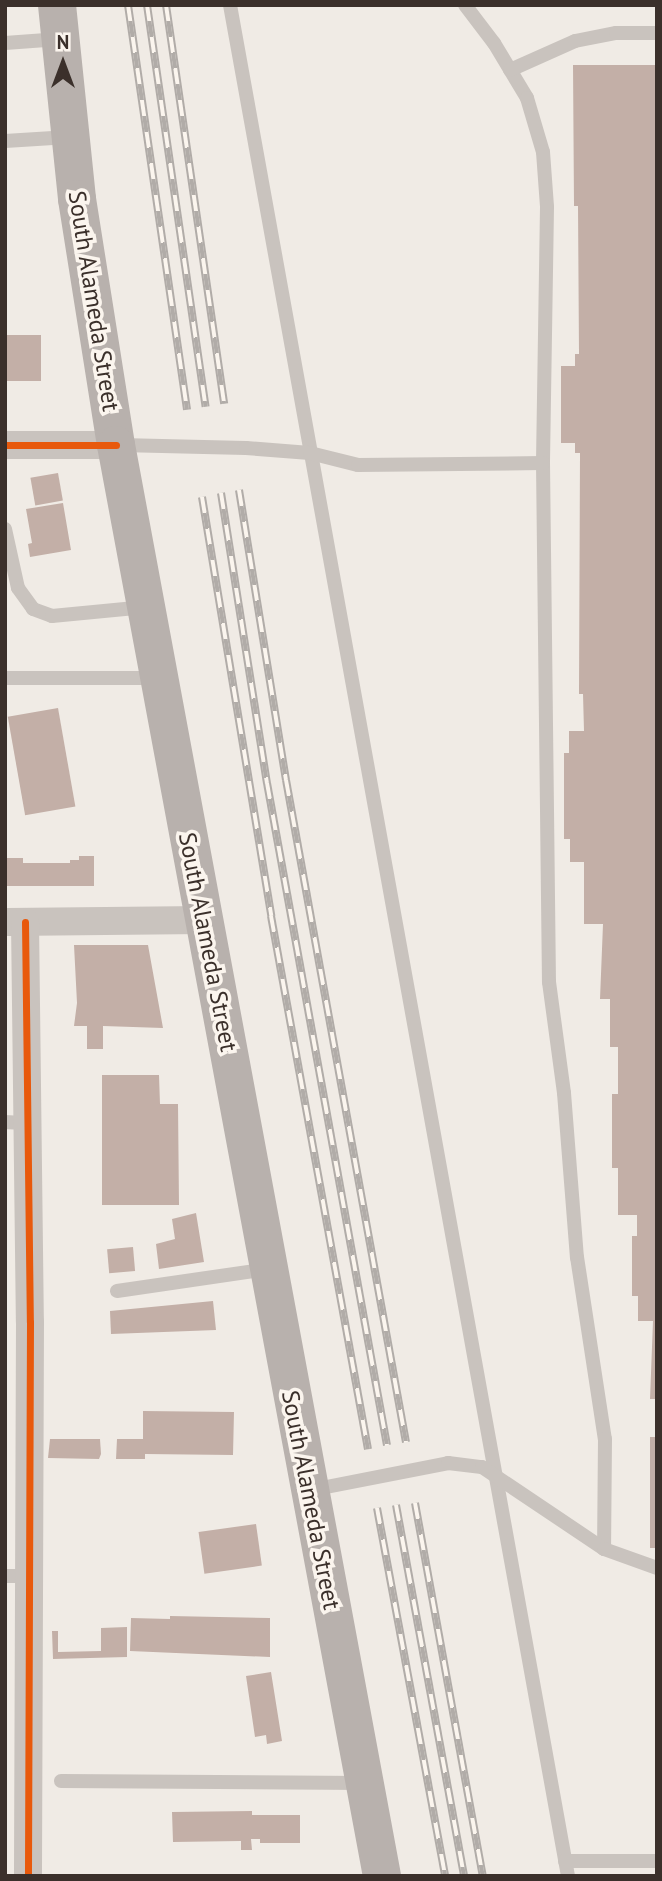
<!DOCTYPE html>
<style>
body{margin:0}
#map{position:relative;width:662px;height:1881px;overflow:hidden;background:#f0ebe5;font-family:"PT Sans",sans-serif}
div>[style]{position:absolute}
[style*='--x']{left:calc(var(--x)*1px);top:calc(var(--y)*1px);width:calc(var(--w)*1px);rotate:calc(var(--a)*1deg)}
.building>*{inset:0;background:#c3afa7;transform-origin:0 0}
.lane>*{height:14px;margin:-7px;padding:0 7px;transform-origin:7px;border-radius:7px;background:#c9c3be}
.street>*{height:28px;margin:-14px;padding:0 14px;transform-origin:14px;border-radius:14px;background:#c9c3be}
.primary>*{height:38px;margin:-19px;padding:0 19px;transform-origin:19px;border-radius:19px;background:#b8b1ad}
.rail>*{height:8px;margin-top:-4px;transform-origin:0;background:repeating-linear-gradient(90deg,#fbf5ee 0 16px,#b1aca8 0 32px);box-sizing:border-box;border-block:2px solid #b1aca8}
.cycleway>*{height:7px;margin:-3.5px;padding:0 3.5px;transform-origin:3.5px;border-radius:3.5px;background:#e8590c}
span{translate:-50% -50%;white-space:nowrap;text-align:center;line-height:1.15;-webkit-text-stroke:7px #fbf5ee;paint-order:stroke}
.street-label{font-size:24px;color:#3b302b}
.frame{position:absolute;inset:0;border:7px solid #3b302b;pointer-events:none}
.north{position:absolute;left:28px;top:28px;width:70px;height:70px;-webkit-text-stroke:5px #fbf5ee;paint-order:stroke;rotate:0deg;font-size:19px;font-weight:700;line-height:28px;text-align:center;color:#3b302b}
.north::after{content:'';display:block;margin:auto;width:24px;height:32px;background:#3b302b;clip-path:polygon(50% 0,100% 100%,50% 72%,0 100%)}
</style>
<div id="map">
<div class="building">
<i style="clip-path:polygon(573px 65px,657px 65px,657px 1399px,650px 1399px,653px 1321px,638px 1321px,638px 1296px,632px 1296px,632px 1236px,637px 1236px,637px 1215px,618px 1215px,618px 1168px,612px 1168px,612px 1094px,618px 1094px,618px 1047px,610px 1047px,610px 999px,600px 999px,603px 924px,584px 924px,584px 862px,570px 862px,570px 839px,564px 839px,564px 753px,569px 753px,569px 731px,584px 731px,583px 694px,579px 694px,580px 453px,575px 453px,575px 443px,561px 443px,561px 366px,575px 366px,575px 354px,579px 354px,578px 206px,574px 206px)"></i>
<i style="left:5px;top:335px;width:36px;height:46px"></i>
<i style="left:58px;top:473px;width:28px;height:28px;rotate:80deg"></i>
<i style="clip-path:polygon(63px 503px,71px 550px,30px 557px,28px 544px,32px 543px,26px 509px)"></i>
<i style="left:58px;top:708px;width:100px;height:51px;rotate:80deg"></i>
<i style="clip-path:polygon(79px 856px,94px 856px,94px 886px,5px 886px,5px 858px,23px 858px,23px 863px,70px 863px,70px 860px,79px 860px)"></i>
<i style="clip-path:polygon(74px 945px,148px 945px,163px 1028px,103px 1026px,103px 1049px,87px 1049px,87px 1026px,74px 1026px,77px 1003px)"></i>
<i style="clip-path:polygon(102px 1075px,159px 1075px,160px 1104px,178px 1104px,179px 1205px,102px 1205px)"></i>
<i style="clip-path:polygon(196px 1213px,204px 1262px,159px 1269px,156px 1244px,175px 1239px,172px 1219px)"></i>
<i style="left:133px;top:1247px;width:24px;height:26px;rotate:85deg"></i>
<i style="clip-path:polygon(213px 1301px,216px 1330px,111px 1334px,110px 1311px)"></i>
<i style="clip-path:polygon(143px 1411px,234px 1412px,233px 1455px,145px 1454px,145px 1459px,116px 1459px,117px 1439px,143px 1439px)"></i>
<i style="left:650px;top:1437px;width:7px;height:111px"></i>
<i style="clip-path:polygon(50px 1439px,100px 1439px,101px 1454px,99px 1459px,48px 1458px)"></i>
<i style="left:256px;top:1524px;width:42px;height:58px;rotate:82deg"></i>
<i style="clip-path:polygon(170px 1616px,270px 1618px,270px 1657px,130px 1651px,131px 1618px,170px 1619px)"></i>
<i style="clip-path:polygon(127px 1627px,127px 1657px,53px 1659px,52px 1631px,58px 1631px,58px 1652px,101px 1651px,101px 1628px)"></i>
<i style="clip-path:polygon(271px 1672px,282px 1741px,267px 1744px,266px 1735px,255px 1737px,246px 1676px)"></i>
<i style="clip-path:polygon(252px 1811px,252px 1815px,300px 1815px,300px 1843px,260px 1843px,260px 1839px,251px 1839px,252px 1850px,241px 1850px,241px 1841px,173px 1842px,172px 1812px)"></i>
</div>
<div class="lane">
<i style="--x:230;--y:5;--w:1901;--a:79.76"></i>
<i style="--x:465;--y:5;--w:48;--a:52.7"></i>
<i style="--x:494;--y:43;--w:64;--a:59"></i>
<i style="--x:527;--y:98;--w:56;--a:73.5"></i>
<i style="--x:543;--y:152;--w:55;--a:85.8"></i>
<i style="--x:547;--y:207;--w:256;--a:90.9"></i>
<i style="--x:543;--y:463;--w:519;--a:89.34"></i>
<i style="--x:549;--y:982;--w:112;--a:82.3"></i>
<i style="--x:564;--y:1093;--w:165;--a:85.5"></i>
<i style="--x:577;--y:1257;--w:184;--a:81.3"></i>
<i style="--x:605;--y:1439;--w:110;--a:90.5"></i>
<i style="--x:5;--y:43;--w:55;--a:-4.2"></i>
<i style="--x:510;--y:70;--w:71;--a:-24"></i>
<i style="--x:575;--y:41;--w:42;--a:-11"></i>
<i style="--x:616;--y:33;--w:41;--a:0"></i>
<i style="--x:5;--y:141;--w:64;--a:-3.6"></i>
<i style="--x:120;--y:445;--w:126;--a:1.4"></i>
<i style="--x:246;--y:448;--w:64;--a:4.5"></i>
<i style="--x:310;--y:453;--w:49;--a:14"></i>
<i style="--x:358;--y:465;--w:185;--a:-0.6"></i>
<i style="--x:5;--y:529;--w:60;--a:77.6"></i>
<i style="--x:18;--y:588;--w:26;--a:54"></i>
<i style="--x:33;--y:609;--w:20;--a:20"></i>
<i style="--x:52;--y:616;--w:94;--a:-5.5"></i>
<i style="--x:5;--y:678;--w:153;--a:0"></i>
<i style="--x:5;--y:1122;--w:22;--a:3"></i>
<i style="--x:117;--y:1291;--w:152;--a:-8.3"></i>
<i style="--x:311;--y:1490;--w:140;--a:-11.1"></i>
<i style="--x:448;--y:1463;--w:34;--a:7"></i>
<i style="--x:482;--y:1467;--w:147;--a:33.9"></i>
<i style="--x:604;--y:1549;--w:56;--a:19.7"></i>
<i style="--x:5;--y:1576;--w:24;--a:0"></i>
<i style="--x:61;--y:1781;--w:302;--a:0.4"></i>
<i style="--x:565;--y:1861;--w:92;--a:0"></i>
</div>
<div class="street">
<i style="--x:5;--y:445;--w:111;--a:0"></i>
<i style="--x:8;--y:922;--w:195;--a:-0.6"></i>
<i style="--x:25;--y:922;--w:400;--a:89.3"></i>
<i style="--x:30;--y:1322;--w:554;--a:90.21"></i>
</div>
<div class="primary">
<i style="--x:57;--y:5;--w:195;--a:84.1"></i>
<i style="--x:77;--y:199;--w:249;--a:81"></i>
<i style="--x:116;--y:445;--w:1456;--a:79.47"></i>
</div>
<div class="rail">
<i style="--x:128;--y:5;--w:409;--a:81.7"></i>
<i style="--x:147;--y:5;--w:406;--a:81.7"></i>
<i style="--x:166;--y:5;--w:403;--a:81.7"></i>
<i style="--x:239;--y:490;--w:294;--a:80.8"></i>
<i style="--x:286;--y:780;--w:673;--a:79.73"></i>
<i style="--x:221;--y:493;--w:294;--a:81"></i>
<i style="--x:267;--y:783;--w:673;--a:79.73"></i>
<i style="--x:202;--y:497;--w:425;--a:80.6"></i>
<i style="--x:271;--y:916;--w:542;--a:79.69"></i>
<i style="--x:415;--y:1503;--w:379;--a:79.7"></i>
<i style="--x:396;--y:1505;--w:377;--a:79.6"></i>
<i style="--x:377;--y:1508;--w:374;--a:79.5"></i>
</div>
<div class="cycleway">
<i style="--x:5;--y:445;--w:111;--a:0"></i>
<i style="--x:25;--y:922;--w:400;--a:89.3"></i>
<i style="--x:30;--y:1322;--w:554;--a:90.21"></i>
</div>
<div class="street-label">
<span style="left:94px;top:301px;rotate:81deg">South Alameda Street</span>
<span style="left:208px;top:942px;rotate:79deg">South Alameda Street</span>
<span style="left:311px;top:1500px;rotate:79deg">South Alameda Street</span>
</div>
<div class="frame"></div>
<div class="north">N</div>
</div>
